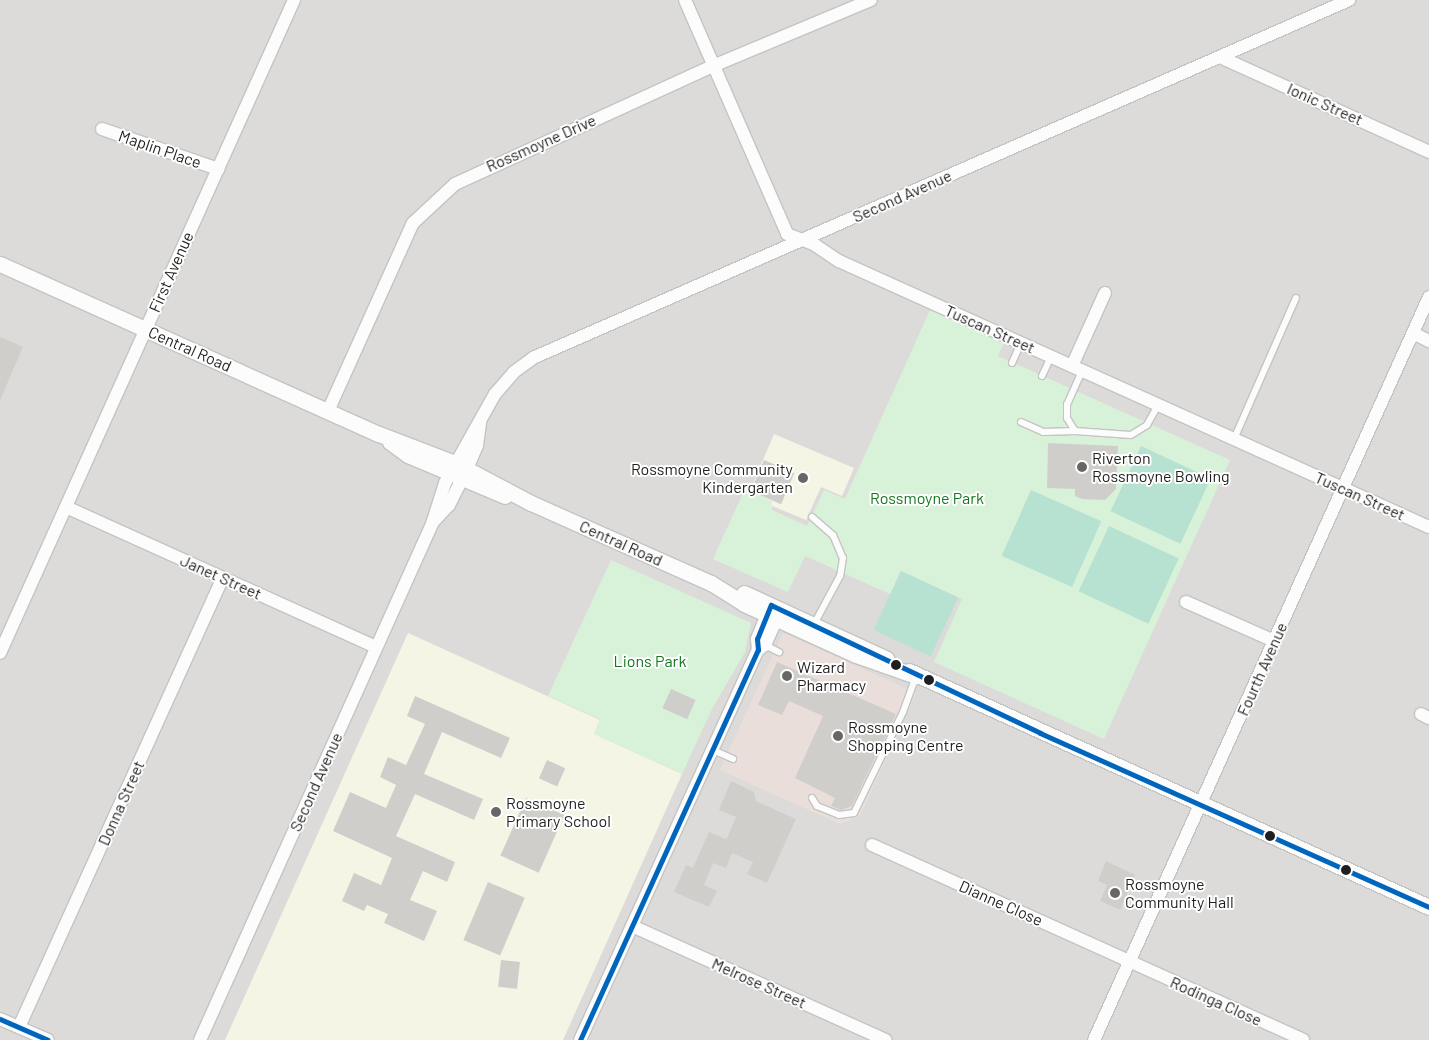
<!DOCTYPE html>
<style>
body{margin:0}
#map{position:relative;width:1429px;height:1040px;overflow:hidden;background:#edece8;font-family:Barlow,sans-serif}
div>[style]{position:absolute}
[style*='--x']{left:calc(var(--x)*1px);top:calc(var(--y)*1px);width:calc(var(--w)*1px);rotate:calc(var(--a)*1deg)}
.residential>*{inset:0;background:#dcdbd9;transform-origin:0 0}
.commercial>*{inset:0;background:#eadedb}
.education>*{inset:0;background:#f5f5e5}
.park>*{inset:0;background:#d8f2d9}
.pitch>*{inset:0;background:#b7e1d0;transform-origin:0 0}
.building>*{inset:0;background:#d0cecb;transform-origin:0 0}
.roads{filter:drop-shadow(1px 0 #c4c4c2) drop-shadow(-1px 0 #c4c4c2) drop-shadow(0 1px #c4c4c2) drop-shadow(0 -1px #c4c4c2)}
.service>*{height:6px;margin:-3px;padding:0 3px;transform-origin:3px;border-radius:3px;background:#fcfcfc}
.minor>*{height:12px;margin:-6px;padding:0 6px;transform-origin:6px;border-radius:6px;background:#fcfcfc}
.tertiary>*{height:15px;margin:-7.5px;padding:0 7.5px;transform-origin:7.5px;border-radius:7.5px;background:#fcfcfc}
.bus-1>*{height:5px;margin:-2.5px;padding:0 2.5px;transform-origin:2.5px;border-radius:2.5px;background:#0065bd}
.dots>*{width:14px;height:14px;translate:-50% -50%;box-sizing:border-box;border:2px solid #fff;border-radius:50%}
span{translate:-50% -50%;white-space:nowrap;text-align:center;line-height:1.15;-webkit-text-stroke:4px #fff;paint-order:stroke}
.street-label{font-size:16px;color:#1f1f1f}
.poi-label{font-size:16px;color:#1f1f1f}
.left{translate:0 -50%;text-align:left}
.right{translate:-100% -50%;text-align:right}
.park-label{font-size:16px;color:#147720}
</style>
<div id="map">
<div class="residential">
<i style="left:0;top:0;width:1429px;height:1040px"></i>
</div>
<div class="commercial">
<i style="clip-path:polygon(783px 633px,916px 693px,860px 816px,840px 824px,720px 770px)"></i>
</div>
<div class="education">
<i style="clip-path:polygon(774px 434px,854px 468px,842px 496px,821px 487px,806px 520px,748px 496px)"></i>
<i style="clip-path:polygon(408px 633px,600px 720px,594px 734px,682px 774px,563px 1040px,225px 1040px)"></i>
</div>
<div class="park">
<i style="clip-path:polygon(930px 310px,1004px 343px,998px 356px,1230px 460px,1104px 739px,934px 662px,962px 599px,901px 571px,890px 594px,805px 556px,788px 592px,713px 559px,748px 482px,753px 484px,750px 491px,772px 501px,772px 510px,807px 526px,824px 490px,845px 499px)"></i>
<i style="clip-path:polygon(611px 560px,751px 623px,745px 652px,712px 709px,682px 774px,594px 734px,600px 719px,548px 696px)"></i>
</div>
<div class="pitch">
<i style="left:1141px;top:446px;width:77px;height:72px;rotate:25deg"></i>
<i style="left:1031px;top:490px;width:77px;height:72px;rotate:24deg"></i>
<i style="left:1109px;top:526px;width:77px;height:72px;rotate:25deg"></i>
<i style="left:901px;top:571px;width:63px;height:65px;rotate:25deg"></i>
</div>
<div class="building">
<i style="clip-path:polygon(0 337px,23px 347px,0 400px)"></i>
<i style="clip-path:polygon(1048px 443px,1118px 446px,1116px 489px,1105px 500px,1082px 499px,1075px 496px,1075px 489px,1047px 488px)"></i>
<i style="left:764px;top:460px;width:33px;height:34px;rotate:23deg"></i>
<i style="clip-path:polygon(777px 662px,896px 714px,852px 806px,841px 810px,831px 806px,835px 798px,795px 778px,823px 716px,789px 701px,782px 715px,758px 705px)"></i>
<i style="left:671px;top:689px;width:27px;height:21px;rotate:24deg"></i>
<i style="clip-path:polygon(415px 696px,510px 738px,501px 758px,442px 732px,424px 774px,483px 799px,474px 820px,415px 794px,396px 836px,455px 862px,447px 882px,423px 871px,410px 900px,437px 911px,424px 941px,384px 923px,388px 914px,367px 905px,364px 911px,342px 901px,354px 873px,381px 885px,392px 858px,333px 831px,350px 792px,386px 808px,396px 785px,380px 777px,388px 757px,406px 765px,425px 724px,407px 716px)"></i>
<i style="left:547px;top:760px;width:20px;height:20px;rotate:24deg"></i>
<i style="clip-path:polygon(731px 781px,754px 792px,756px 801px,796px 819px,767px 883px,747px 874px,753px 862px,732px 853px,726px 868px,713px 863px,704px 885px,717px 891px,709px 907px,674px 892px,686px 865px,693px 868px,709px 832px,726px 839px,728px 836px,736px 817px,719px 810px)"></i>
<i style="left:526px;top:798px;width:42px;height:63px;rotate:24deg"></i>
<i style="clip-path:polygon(1106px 861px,1135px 875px,1120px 910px,1100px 901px,1107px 885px,1098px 881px)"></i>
<i style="left:488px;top:882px;width:40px;height:63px;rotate:23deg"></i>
<i style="left:501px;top:960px;width:19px;height:27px;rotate:6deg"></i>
</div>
<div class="roads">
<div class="service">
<i style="--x:1012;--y:363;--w:22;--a:-66"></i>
<i style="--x:1082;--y:371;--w:36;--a:114"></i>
<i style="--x:1067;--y:404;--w:14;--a:90"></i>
<i style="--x:1067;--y:418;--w:15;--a:58"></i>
<i style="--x:1075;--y:431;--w:56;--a:4.1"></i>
<i style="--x:1131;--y:435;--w:19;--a:-32"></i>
<i style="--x:1147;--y:425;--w:23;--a:-61"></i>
<i style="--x:1042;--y:376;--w:21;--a:-65"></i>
<i style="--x:1021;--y:422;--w:24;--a:24"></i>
<i style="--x:1043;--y:432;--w:32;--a:-2"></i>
<i style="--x:1234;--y:439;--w:154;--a:-66.3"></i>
<i style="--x:812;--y:517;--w:28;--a:41"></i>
<i style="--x:833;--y:535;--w:25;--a:67"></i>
<i style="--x:843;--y:558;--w:18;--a:99"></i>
<i style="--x:840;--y:576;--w:55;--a:118.4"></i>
<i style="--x:765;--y:645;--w:16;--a:27"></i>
<i style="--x:713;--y:750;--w:22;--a:24"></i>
<i style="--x:812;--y:798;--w:9;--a:58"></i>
<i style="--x:817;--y:806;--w:24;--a:22"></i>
<i style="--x:839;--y:815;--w:15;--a:-8"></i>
<i style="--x:854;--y:813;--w:112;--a:-64.1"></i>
<i style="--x:903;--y:712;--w:37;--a:-70"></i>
</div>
<div class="minor">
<i style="--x:685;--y:0;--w:255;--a:66.4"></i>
<i style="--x:787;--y:234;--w:30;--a:21"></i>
<i style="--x:815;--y:245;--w:29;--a:34"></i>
<i style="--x:839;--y:261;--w:647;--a:24.27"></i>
<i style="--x:1220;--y:57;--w:230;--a:24.4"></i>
<i style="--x:102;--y:129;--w:123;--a:19"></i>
<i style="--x:1413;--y:333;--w:18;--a:27"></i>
<i style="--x:1072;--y:366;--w:80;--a:-65.7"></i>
<i style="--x:328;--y:411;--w:206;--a:-65.7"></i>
<i style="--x:413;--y:223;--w:57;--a:-42.9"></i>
<i style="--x:455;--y:184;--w:284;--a:-24.6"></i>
<i style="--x:713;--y:66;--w:171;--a:-22.7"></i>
<i style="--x:66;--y:507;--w:340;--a:24.3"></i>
<i style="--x:434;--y:521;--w:22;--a:-47"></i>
<i style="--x:449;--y:505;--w:40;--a:-63.4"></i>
<i style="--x:467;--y:469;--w:26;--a:-67"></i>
<i style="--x:477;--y:445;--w:22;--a:-82"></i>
<i style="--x:1186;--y:602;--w:96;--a:23.9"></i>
<i style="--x:758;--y:650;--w:9;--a:-36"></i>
<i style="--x:765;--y:645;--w:36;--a:-66"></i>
<i style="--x:0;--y:653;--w:716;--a:-65.76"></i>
<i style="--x:1421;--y:714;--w:9;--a:27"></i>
<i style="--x:872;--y:845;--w:473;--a:24.3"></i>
<i style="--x:632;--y:926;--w:278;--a:24.2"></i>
<i style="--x:0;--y:1019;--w:52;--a:23.6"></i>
<i style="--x:19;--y:1027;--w:493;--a:-65.6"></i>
<i style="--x:200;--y:1040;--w:566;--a:-65.79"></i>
<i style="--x:432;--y:524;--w:43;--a:-72.4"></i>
<i style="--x:445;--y:483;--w:102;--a:-60.7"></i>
<i style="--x:495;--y:394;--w:29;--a:-49"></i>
<i style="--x:514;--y:372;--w:26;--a:-36"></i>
<i style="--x:535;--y:357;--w:889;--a:-23.68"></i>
<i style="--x:580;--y:1040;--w:429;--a:-65.5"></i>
<i style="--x:758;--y:650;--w:11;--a:-95"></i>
<i style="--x:757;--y:639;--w:35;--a:-68"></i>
<i style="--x:1094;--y:1040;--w:815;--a:-65.73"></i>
</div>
<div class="tertiary">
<i style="--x:0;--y:264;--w:415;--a:24.2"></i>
<i style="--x:379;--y:434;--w:81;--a:20.9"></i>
<i style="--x:455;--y:463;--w:86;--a:27.8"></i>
<i style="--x:531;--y:503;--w:197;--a:24"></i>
<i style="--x:711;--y:583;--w:39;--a:32"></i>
<i style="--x:744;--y:604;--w:123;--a:24.5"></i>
<i style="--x:856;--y:655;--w:64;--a:19.3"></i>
<i style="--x:390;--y:442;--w:22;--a:36"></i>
<i style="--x:408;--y:455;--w:105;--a:22.9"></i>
<i style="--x:744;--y:593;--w:157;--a:24.8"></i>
<i style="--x:909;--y:671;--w:571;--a:24.41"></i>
</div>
</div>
<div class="bus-1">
<i style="--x:0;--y:1019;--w:52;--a:23.6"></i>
<i style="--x:580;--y:1040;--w:429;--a:-65.5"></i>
<i style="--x:758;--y:650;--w:11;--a:-95"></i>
<i style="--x:757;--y:639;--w:37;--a:-68"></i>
<i style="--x:771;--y:605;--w:298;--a:25.4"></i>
<i style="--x:1040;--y:733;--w:426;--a:24.1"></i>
</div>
<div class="dots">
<i style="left:1082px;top:467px;background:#676765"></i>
<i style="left:803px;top:478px;background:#676765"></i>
<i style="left:896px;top:665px;background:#1f1f1f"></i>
<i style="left:787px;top:676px;background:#676765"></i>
<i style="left:929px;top:680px;background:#1f1f1f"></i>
<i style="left:838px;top:736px;background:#676765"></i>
<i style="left:496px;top:812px;background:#676765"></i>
<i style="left:1270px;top:836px;background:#1f1f1f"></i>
<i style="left:1346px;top:870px;background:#1f1f1f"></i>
<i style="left:1115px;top:893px;background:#676765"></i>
</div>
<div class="street-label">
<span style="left:1325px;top:104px;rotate:24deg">Ionic Street</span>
<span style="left:541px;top:143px;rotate:-24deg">Rossmoyne Drive</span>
<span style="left:160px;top:149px;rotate:19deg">Maplin Place</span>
<span style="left:902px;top:196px;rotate:-24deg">Second Avenue</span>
<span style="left:171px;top:272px;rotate:-66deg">First Avenue</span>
<span style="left:990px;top:329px;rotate:24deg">Tuscan Street</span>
<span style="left:190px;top:349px;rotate:24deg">Central Road</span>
<span style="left:1360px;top:496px;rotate:24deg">Tuscan Street</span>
<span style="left:621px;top:543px;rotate:24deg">Central Road</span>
<span style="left:221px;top:577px;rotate:24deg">Janet Street</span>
<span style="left:1262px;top:669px;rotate:-66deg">Fourth Avenue</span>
<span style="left:316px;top:782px;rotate:-66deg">Second Avenue</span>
<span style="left:121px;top:803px;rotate:-66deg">Donna Street</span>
<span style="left:1001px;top:903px;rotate:24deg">Dianne Close</span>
<span style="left:759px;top:983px;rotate:24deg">Melrose Street</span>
<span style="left:1216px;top:1001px;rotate:24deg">Rodinga Close</span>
</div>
<div class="poi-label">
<span class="left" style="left:1092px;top:467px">Riverton<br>Rossmoyne Bowling</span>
<span class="right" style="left:793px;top:478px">Rossmoyne Community<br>Kindergarten</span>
<span class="left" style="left:797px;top:676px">Wizard<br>Pharmacy</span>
<span class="left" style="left:848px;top:736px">Rossmoyne<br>Shopping Centre</span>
<span class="left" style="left:506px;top:812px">Rossmoyne<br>Primary School</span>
<span class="left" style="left:1125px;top:893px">Rossmoyne<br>Community Hall</span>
</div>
<div class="park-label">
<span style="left:927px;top:498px">Rossmoyne Park</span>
<span style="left:650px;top:661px">Lions Park</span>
</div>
</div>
